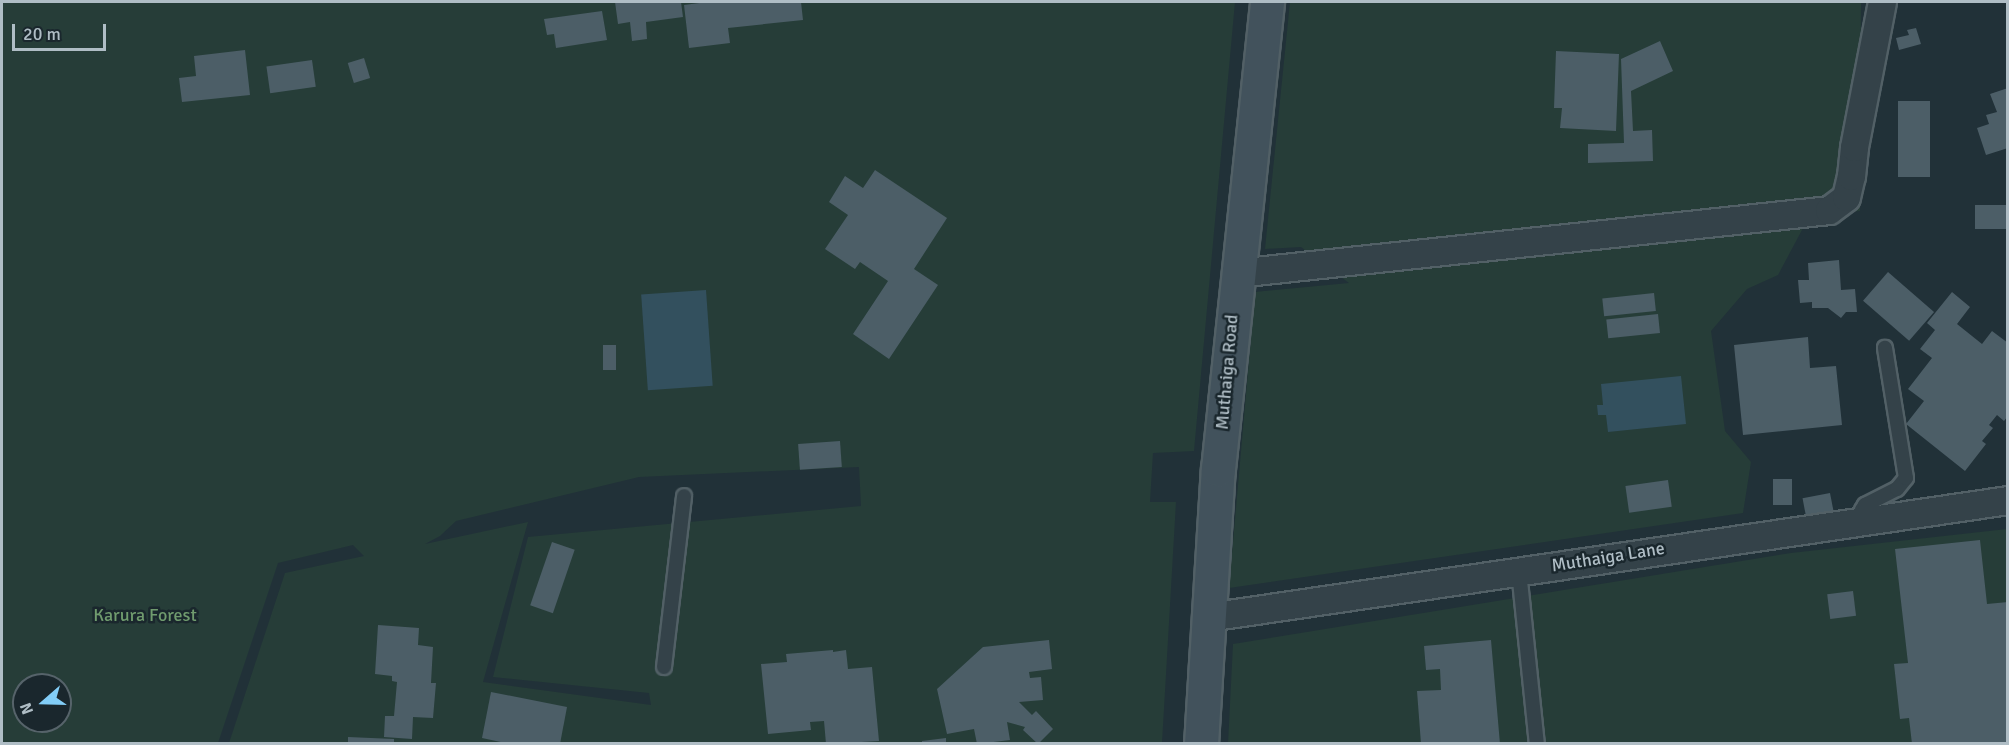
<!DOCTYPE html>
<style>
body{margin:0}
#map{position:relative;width:2009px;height:745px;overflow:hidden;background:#213138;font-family:Signika,sans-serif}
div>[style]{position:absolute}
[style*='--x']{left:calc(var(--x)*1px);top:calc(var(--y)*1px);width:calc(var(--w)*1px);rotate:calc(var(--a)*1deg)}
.green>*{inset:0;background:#263d38}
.water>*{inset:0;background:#33505e;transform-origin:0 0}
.building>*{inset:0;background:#4c5e67;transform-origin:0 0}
.roads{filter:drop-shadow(2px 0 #526066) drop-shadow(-2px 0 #526066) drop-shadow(0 2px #526066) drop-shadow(0 -2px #526066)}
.service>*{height:14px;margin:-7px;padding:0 7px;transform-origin:7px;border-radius:7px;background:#344249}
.minor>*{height:27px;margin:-13.5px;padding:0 13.5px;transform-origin:13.5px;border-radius:13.5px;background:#344249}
.secondary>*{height:33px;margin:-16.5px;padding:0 16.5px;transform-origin:16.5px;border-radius:16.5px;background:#42525c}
span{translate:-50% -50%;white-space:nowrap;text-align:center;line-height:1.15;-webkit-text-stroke:5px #1a272d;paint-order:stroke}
.street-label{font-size:18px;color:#afbdc5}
.park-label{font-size:18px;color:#709b6e}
.frame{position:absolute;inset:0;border:3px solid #afbdc5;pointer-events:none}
.north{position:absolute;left:12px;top:673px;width:60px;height:60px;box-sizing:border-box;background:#1a272d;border:2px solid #56636a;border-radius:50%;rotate:250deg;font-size:16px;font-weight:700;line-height:24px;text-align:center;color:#afbdc5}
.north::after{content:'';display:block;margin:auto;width:21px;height:27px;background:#82cdf7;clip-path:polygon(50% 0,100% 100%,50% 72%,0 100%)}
.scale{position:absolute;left:12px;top:24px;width:94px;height:27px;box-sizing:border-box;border:3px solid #afbdc5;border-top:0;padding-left:8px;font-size:18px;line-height:21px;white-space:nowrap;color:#afbdc5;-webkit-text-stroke:4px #1a272d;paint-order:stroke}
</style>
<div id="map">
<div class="green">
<i style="clip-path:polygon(evenodd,2px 2px,1235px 2px,1194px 451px,1153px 453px,1150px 502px,1176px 502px,1162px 743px,229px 743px,285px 573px,364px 556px,353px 545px,278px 563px,218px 743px,2px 743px,2px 2px,859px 467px,861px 506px,528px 537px,493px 677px,649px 693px,651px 705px,483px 682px,528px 522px,425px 544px,440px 536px,456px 521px,639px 477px,859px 467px,2px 2px,24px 685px,60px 685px,60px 721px,24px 721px,24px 685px)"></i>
<i style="clip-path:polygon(1290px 2px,1861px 2px,1860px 211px,1810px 215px,1778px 275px,1747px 289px,1711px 331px,1725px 431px,1751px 462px,1743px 513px,1229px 588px,1255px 292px,1349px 283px,1301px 247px,1265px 249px)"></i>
<i style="clip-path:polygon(2007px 529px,2007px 743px,1228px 744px,1233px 644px,1791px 553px)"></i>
</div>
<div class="water">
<i style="left:706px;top:290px;width:96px;height:65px;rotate:86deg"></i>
<i style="clip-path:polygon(1681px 376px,1686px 424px,1608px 432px,1606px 415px,1598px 415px,1597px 405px,1603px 405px,1601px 384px)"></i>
</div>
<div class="building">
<i style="clip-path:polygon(615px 2px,681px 2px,683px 17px,646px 22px,647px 39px,632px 41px,630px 22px,618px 24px)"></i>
<i style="clip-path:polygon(707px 2px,801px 2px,803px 20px,728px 28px,730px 43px,689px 48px,684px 5px)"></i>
<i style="clip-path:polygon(602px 11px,607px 40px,556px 48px,554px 34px,547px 35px,544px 19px)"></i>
<i style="clip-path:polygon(1916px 28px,1921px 44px,1899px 50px,1896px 38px,1909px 35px,1907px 30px)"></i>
<i style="clip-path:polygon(1660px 41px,1673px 71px,1631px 91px,1633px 131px,1652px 130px,1653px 161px,1588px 163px,1588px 144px,1624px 143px,1621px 59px)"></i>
<i style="clip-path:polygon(245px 50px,250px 95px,182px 102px,179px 78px,196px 76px,194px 56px)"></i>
<i style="clip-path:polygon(1556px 51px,1619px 54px,1616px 131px,1560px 128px,1562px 108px,1554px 108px)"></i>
<i style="left:364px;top:58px;width:21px;height:17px;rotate:73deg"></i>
<i style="left:312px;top:60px;width:27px;height:46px;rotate:82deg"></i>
<i style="clip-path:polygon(2008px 88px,2008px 148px,1986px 155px,1977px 128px,1989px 124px,1986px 115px,1997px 112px,1990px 94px)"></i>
<i style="left:1898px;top:101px;width:32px;height:76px"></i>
<i style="clip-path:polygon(875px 170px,947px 218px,914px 269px,938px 285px,889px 359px,853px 334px,888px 281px,860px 262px,855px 269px,825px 249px,848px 215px,829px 202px,845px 176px,863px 188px)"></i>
<i style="left:2008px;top:205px;width:24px;height:33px;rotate:90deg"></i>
<i style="clip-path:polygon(1839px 260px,1841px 290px,1855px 289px,1857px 312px,1846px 312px,1841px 318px,1828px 308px,1812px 308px,1812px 302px,1800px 303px,1798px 280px,1809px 280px,1808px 263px)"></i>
<i style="left:1888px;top:272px;width:61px;height:38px;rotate:41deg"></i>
<i style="clip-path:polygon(1952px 292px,1970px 307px,1957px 324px,1982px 344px,1992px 331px,2008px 343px,2008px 416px,2004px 421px,1997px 415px,1989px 425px,1993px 428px,1982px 441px,1986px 444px,1965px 471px,1906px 424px,1924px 401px,1908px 389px,1932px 358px,1920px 349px,1935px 330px,1927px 323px)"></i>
<i style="left:1654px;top:293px;width:18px;height:52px;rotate:84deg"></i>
<i style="left:1658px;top:314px;width:19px;height:52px;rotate:84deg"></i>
<i style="clip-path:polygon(1808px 337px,1810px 368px,1836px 366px,1842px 425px,1743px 435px,1734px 345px)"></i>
<i style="left:603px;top:345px;width:13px;height:25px"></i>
<i style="left:840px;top:441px;width:26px;height:42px;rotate:86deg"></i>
<i style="left:1773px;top:479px;width:19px;height:26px"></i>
<i style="left:1668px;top:480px;width:27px;height:43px;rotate:82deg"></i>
<i style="left:1830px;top:493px;width:21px;height:28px;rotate:79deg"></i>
<i style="clip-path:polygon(1980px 540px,1987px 604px,2008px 602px,2008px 744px,1912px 744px,1909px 718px,1900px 719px,1894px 664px,1908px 663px,1895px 549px)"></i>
<i style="left:552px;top:542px;width:24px;height:67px;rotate:19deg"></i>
<i style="left:1853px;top:591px;width:25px;height:26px;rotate:83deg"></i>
<i style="clip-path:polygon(378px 625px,419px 628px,418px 645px,433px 647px,431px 683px,436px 683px,433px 718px,413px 717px,412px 739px,384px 737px,385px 716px,394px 716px,397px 682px,392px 681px,392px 676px,375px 674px)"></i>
<i style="clip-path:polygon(1049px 640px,1052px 669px,1029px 672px,1030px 678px,1041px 677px,1043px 700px,1019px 702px,1032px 715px,1036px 711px,1053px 729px,1038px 744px,1023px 730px,1025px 727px,1007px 722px,1010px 740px,977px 744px,974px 729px,947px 734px,937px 689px,983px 647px)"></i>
<i style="clip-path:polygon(1491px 640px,1500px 744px,1421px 744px,1417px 691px,1441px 690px,1440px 669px,1426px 670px,1424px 646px)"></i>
<i style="clip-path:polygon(833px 650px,833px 652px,846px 650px,848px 669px,872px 667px,879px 741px,826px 744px,824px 721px,810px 722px,811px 730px,768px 734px,761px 664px,787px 662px,786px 654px)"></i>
<i style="clip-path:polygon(491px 692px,567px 707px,560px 744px,510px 744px,482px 738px)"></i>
<i style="clip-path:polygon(348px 737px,394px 739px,394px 744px,348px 744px)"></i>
<i style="clip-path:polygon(946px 738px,946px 744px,922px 744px,922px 741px)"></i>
</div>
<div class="roads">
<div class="service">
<i style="--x:1862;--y:520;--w:10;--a:-90"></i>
<i style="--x:1862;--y:510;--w:6;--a:-59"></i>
<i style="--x:1865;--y:505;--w:36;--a:-27"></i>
<i style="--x:1897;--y:489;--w:14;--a:-51"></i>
<i style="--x:1906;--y:478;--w:132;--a:-99.2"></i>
<i style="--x:1519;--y:571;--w:174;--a:84.1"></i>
<i style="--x:664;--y:667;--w:172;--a:-83.3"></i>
</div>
<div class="minor">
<i style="--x:1236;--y:273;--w:596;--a:-6.06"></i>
<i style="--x:1829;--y:210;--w:21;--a:-37"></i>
<i style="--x:1846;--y:197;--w:22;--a:-77"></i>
<i style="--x:1851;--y:176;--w:29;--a:-84"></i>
<i style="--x:1854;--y:147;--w:148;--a:-79.1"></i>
<i style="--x:1208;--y:617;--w:809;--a:-8.32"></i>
</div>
<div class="secondary">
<i style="--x:1201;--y:744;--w:276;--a:-86.5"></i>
<i style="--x:1218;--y:469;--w:470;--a:-84"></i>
</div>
</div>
<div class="street-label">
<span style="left:1227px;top:372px;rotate:-85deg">Muthaiga Road</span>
<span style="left:1608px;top:557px;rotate:-9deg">Muthaiga Lane</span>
</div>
<div class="park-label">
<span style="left:145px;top:615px">Karura Forest</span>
</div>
<div class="frame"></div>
<div class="north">N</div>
<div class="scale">20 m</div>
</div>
